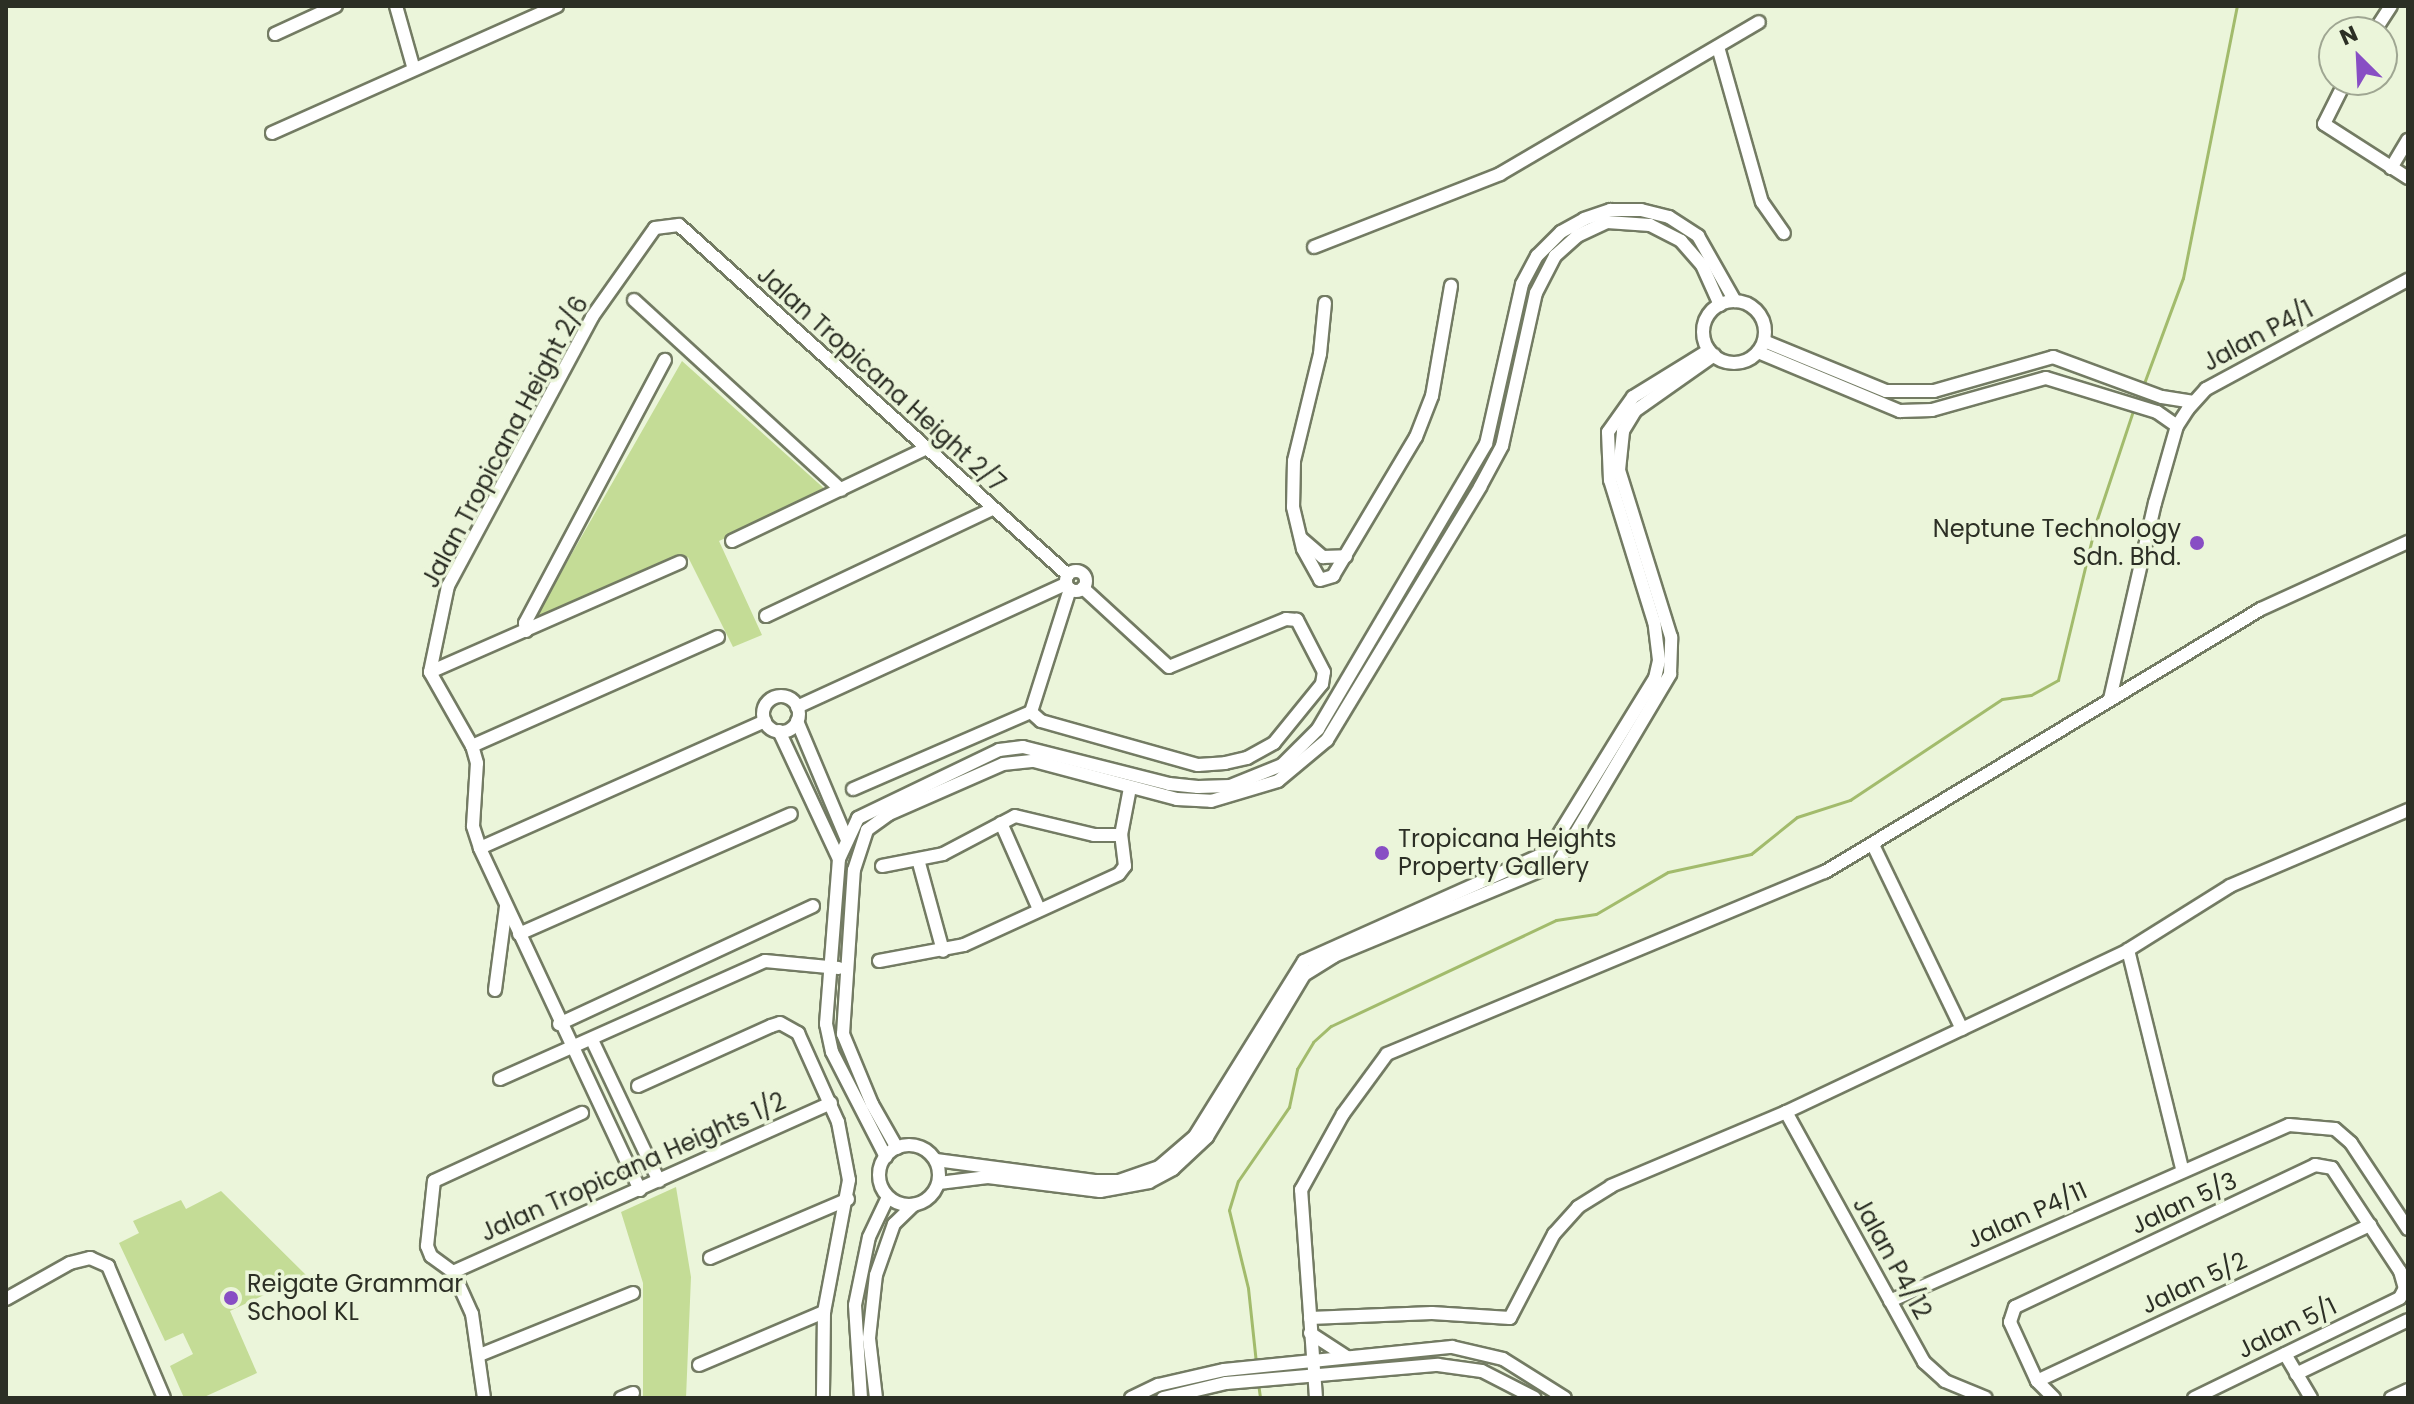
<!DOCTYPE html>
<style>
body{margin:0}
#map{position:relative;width:2414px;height:1404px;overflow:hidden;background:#ebf5da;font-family:Poppins,sans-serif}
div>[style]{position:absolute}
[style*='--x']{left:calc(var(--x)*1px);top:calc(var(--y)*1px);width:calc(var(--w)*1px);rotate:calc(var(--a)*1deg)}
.green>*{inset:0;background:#c4dc96}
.stream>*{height:3px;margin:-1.5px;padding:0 1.5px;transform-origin:1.5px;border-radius:1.5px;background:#a2bb6c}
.roads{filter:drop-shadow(2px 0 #737b63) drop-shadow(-2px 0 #737b63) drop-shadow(0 2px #737b63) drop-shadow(0 -2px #737b63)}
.minor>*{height:12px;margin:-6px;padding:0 6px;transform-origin:6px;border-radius:6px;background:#fff}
.minor>.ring{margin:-6px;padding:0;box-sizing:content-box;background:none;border:12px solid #fff;border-radius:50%}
.dots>*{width:22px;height:22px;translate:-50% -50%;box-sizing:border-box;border:4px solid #ebf5da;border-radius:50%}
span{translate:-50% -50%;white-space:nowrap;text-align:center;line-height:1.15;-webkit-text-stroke:7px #ebf5da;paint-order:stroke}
.street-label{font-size:24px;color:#2c2f25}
.poi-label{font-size:24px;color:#2c2f25}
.right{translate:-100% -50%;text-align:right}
.left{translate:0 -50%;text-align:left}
.frame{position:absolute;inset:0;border:8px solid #2c2f25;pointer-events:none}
.north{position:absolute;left:2318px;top:16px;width:80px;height:80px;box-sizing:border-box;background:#ebf5da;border:2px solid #9fa692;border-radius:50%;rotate:336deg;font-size:22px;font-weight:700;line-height:32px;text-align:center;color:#2c2f25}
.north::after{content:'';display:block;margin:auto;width:28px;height:36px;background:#884ec4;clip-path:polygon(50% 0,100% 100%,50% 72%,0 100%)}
</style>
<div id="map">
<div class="green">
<i style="clip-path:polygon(682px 361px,827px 491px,719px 541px,762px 635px,733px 647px,688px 557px,539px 623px,535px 618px)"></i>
<i style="clip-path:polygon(676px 1187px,691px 1277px,686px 1398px,643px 1398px,643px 1283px,621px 1212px)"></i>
<i style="clip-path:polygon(221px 1191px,306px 1275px,230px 1311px,257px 1373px,202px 1398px,184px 1398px,170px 1366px,193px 1354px,183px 1333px,165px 1341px,119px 1243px,139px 1233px,133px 1221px,181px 1200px,186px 1209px)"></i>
</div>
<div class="stream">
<i style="--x:2143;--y:386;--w:115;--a:-69.7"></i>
<i style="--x:2183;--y:278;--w:277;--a:-78.8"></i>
<i style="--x:1256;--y:1363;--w:75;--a:-96.1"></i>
<i style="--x:1248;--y:1288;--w:80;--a:-103.7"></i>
<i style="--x:1229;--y:1210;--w:30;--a:-73"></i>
<i style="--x:1238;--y:1181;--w:90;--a:-55.4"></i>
<i style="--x:1289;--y:1107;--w:39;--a:-78"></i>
<i style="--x:1297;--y:1069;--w:31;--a:-59"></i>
<i style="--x:1313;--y:1042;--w:24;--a:-42"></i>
<i style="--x:1331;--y:1026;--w:249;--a:-25.2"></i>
<i style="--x:1556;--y:920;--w:40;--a:-8.5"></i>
<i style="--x:1596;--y:914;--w:83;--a:-30.3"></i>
<i style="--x:1668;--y:872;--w:85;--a:-12.2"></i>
<i style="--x:1751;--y:854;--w:59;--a:-38.8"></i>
<i style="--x:1797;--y:817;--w:56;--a:-17.8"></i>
<i style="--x:1850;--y:800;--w:182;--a:-33.6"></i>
<i style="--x:2002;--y:699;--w:29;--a:-8"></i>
<i style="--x:2031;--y:695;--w:31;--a:-29"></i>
<i style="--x:2058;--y:680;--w:163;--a:-76.5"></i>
<i style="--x:2096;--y:522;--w:120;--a:-71.6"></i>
<i style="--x:1258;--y:1383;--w:15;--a:82"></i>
</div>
<div class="roads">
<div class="minor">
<i style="--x:396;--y:6;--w:62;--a:74.2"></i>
<i style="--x:2374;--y:32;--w:31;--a:-57"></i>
<i style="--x:275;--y:34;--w:67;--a:-24.7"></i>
<i style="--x:1718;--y:47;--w:161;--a:74.2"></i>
<i style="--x:1762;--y:202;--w:38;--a:55"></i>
<i style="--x:2346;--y:80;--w:49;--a:116.6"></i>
<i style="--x:2324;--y:124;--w:100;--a:32.7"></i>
<i style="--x:272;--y:133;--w:312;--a:-24"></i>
<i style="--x:2391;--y:168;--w:33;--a:-59"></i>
<i style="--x:1314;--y:247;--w:200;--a:-21.4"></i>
<i style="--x:1500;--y:174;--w:300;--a:-30.4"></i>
<i style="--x:634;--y:300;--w:281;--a:42.5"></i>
<i class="ring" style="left:1703px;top:301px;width:50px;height:50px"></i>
<i style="--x:1325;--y:303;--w:51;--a:95.6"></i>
<i style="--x:1320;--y:354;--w:110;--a:103.7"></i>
<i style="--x:1294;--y:461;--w:46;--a:91.2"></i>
<i style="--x:1293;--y:507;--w:43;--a:76.6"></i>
<i style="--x:1303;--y:549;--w:35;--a:61"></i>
<i style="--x:1320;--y:580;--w:14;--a:-17"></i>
<i style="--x:1333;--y:576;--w:162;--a:-59.2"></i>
<i style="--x:1416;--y:437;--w:44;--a:-68.7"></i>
<i style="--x:1432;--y:396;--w:112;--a:-80.2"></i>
<i style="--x:1764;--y:341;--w:132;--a:22.3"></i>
<i style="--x:1886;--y:391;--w:48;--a:0"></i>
<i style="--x:1934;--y:391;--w:124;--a:-15.9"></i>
<i style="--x:2053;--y:357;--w:116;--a:20.2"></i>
<i style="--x:2162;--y:397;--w:32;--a:9"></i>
<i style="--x:1758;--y:352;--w:154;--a:22.6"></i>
<i style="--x:1900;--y:411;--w:32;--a:-2"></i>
<i style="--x:1932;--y:410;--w:118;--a:-15.7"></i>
<i style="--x:2046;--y:378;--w:116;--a:17"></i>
<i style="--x:2157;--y:412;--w:24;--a:35"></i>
<i style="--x:1302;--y:539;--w:28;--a:41"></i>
<i style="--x:1323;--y:557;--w:23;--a:-2"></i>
<i style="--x:732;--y:541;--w:214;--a:-25.5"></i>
<i class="ring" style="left:1066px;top:571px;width:8px;height:8px"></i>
<i style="--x:1070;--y:589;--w:129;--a:107.6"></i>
<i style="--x:1031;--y:712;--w:13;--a:42"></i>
<i style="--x:1041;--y:721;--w:163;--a:15.7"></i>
<i style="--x:1198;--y:765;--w:27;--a:-4"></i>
<i style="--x:1225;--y:763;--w:23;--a:-13"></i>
<i style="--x:1247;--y:758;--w:31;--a:-29"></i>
<i style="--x:1274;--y:743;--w:76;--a:-50.9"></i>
<i style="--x:1322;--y:684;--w:12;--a:-81"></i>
<i style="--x:1324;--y:672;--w:59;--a:-117.4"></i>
<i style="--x:1297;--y:620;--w:11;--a:-175"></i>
<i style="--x:1286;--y:619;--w:126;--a:157.7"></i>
<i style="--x:1169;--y:667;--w:117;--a:-137.4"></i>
<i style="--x:766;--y:616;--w:250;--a:-25.3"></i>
<i style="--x:526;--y:631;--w:8;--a:-97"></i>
<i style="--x:525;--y:623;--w:298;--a:-62"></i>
<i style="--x:430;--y:672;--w:273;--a:-23.7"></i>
<i class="ring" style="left:763px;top:696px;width:24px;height:24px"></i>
<i style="--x:2110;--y:699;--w:201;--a:-77.1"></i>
<i style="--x:2155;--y:503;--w:80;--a:-74.1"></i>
<i style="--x:2177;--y:426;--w:20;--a:-57"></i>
<i style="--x:2188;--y:409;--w:27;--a:-48"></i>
<i style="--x:2206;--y:389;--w:230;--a:-28.4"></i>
<i style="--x:797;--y:707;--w:296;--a:-24.6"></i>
<i style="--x:797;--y:721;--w:129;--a:67.2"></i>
<i style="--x:779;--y:731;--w:141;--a:64.9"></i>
<i style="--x:472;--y:746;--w:269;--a:-23.9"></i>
<i style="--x:853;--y:789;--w:194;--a:-23.4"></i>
<i style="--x:1001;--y:823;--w:94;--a:66.2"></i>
<i style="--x:1874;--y:847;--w:202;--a:64.2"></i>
<i style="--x:480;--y:848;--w:312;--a:-24"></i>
<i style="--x:919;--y:863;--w:91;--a:74.7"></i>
<i style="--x:882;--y:866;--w:62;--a:-11.1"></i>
<i style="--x:943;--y:854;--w:81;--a:-27.8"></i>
<i style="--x:1015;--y:816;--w:81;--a:13.5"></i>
<i style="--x:1094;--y:835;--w:27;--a:0"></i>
<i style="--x:519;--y:934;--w:297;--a:-23.8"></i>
<i style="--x:2128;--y:950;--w:226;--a:76.1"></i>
<i style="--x:879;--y:961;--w:86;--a:-10.7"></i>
<i style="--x:964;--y:945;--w:170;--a:-24.6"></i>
<i style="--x:1119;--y:874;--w:10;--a:-53"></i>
<i style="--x:1125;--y:866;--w:31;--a:-97"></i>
<i style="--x:1121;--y:835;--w:48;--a:-79.2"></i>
<i style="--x:495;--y:990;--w:84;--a:-82.5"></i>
<i style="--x:559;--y:1024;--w:280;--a:-24.9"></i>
<i style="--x:592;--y:1040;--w:156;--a:64.6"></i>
<i style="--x:500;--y:1079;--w:290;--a:-24"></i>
<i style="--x:765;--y:961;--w:74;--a:5.4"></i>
<i style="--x:638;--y:1086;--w:146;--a:-24.3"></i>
<i style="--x:771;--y:1026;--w:9;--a:-18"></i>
<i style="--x:780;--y:1023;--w:21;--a:29"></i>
<i style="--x:798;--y:1033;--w:98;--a:65.8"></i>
<i style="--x:838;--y:1122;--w:59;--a:79.3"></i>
<i style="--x:849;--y:1180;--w:134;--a:100.7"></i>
<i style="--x:824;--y:1312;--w:86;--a:90.7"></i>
<i style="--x:1786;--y:1112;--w:286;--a:61.1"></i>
<i style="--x:1924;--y:1362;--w:28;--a:42"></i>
<i style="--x:1945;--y:1381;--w:44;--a:22.5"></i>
<i class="ring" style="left:879px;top:1145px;width:48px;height:48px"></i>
<i style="--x:897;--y:1148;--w:51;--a:-119.6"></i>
<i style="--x:872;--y:1104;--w:76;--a:-112.5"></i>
<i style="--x:843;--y:1034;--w:164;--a:-86.2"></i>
<i style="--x:854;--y:870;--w:42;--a:-72"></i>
<i style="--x:867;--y:830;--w:27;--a:-36"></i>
<i style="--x:889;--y:814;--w:124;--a:-23.7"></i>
<i style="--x:1003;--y:764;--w:31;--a:-6"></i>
<i style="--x:1034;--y:761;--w:148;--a:14.9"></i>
<i style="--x:1177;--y:799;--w:34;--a:3"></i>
<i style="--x:1211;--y:801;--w:70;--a:-16.6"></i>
<i style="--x:1278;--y:781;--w:64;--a:-39.9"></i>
<i style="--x:1327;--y:740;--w:296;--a:-58.8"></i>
<i style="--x:1480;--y:487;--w:47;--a:-61.8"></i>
<i style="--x:1502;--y:446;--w:157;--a:-77.5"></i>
<i style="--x:1536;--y:293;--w:42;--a:-62.8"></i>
<i style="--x:1555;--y:256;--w:30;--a:-42"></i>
<i style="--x:1577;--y:236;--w:33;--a:-25"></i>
<i style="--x:1607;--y:222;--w:43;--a:4"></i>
<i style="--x:1650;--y:225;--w:35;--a:27"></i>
<i style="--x:1681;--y:241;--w:32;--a:49"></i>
<i style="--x:1702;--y:265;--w:44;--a:65.8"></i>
<i style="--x:886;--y:1157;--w:118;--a:-117.2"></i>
<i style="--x:832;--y:1052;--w:29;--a:-102"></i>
<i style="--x:826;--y:1024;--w:166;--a:-85.5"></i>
<i style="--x:839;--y:859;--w:45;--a:-65.1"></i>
<i style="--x:858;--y:818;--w:157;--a:-25.7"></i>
<i style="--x:999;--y:750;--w:24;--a:-7"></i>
<i style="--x:1023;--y:747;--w:151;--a:14.2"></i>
<i style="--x:1169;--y:784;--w:29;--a:6"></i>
<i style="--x:1198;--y:787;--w:32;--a:-2"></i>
<i style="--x:1230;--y:786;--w:56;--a:-22"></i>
<i style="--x:1282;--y:765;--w:51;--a:-45"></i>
<i style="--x:1318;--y:729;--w:331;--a:-59.5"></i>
<i style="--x:1486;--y:444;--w:164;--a:-77.3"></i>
<i style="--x:1522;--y:284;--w:32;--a:-62"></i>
<i style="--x:1537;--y:256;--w:34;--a:-45"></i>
<i style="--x:1561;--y:232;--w:26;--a:-29"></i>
<i style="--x:1584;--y:219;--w:28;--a:-19"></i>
<i style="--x:1610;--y:210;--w:31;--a:0"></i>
<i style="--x:1641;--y:210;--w:29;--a:14"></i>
<i style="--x:1669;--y:217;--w:35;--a:33"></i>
<i style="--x:1698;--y:236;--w:75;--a:60.4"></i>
<i style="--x:936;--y:1160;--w:160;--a:7.5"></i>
<i style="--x:1095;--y:1181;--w:24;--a:0"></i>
<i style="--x:1119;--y:1181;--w:42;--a:-19.3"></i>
<i style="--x:1159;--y:1167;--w:48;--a:-40.7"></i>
<i style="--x:1195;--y:1136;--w:206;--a:-58.1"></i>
<i style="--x:1304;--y:961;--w:267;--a:-24.1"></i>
<i style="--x:1548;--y:852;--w:204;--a:-58.4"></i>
<i style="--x:1655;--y:678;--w:18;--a:-77"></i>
<i style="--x:1659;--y:660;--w:38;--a:-97"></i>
<i style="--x:1654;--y:622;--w:149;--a:-107.2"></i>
<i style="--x:1610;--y:480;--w:48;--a:-92.4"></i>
<i style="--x:1608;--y:432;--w:43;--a:-54.5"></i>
<i style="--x:1633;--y:397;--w:89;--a:-31.7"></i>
<i style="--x:939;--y:1183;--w:49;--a:-7"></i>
<i style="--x:988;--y:1177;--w:113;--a:7.1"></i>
<i style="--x:1100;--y:1191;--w:50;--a:-10.4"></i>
<i style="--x:1149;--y:1182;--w:27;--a:-28"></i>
<i style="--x:1173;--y:1169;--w:47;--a:-43.3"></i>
<i style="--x:1207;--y:1137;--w:189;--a:-59.1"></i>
<i style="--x:1304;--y:975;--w:36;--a:-32"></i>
<i style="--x:1334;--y:956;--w:243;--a:-22.5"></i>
<i style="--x:1558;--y:863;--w:220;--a:-59.3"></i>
<i style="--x:1670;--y:674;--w:37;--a:-88"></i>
<i style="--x:1671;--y:637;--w:175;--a:-107.3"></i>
<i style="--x:1619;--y:470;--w:39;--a:-84"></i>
<i style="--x:1623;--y:431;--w:23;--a:-59"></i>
<i style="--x:1635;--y:411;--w:97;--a:-35.3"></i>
<i style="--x:640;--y:1190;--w:378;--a:-115.1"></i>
<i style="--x:480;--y:848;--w:23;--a:-108"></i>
<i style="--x:473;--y:826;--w:63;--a:-86.4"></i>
<i style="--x:477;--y:763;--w:18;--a:-106"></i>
<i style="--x:472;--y:746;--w:85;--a:-119.6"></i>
<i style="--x:430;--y:672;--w:88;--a:-78.2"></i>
<i style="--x:448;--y:586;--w:305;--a:-61.8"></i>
<i style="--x:592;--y:317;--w:109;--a:-54.7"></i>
<i style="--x:655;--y:228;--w:24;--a:-7"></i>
<i style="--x:679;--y:225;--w:523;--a:41.98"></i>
<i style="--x:710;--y:1258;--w:150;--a:-23.1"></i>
<i style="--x:453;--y:1272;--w:414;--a:-24.1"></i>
<i style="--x:6;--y:1299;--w:73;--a:-29.4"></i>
<i style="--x:70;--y:1263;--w:21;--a:-14"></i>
<i style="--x:90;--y:1258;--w:20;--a:24"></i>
<i style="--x:108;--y:1266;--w:143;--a:67"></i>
<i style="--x:1890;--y:1301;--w:436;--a:-23.8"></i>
<i style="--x:2289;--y:1125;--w:46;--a:5"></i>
<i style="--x:2335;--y:1129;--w:21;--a:41"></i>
<i style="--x:2351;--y:1143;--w:103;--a:56.5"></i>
<i style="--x:1310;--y:1318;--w:122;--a:-2.3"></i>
<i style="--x:1432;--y:1313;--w:78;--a:3.7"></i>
<i style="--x:1510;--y:1318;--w:95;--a:-62.4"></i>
<i style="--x:1554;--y:1234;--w:36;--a:-48"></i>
<i style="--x:1578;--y:1207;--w:39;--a:-32"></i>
<i style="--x:1611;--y:1186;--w:190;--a:-22.9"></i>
<i style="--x:1786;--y:1112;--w:378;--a:-25.3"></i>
<i style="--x:2128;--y:950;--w:120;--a:-32.1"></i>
<i style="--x:2230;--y:886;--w:194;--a:-23.1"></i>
<i style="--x:1310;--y:1333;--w:44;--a:33"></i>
<i style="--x:482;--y:1354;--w:163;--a:-22"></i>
<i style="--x:2285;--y:1354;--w:51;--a:59.4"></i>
<i style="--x:699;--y:1365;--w:136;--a:-23"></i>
<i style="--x:2296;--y:1374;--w:124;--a:-25.7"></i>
<i style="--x:2037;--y:1381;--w:368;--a:-25.1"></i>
<i style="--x:484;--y:1398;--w:85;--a:-98.1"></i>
<i style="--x:472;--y:1314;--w:46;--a:-114.3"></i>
<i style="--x:453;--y:1272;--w:27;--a:-144"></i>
<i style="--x:431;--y:1256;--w:11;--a:-112"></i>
<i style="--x:427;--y:1246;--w:65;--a:-83.9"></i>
<i style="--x:434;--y:1181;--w:163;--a:-24.7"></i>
<i style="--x:621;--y:1398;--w:13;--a:-23"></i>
<i style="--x:861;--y:1398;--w:93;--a:-93.7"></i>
<i style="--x:855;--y:1305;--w:69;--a:-78.4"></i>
<i style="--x:869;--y:1237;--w:44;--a:-64.6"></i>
<i style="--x:876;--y:1398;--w:60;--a:-96.7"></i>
<i style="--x:869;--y:1338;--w:63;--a:-83.7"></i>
<i style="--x:876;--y:1275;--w:54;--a:-70.6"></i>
<i style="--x:894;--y:1224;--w:28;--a:-44"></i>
<i style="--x:1131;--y:1398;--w:30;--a:-26"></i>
<i style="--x:1158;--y:1385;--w:68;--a:-12.8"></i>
<i style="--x:1224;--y:1370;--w:229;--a:-5.8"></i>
<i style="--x:1452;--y:1347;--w:52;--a:13.2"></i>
<i style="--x:1503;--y:1359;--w:73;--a:32.2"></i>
<i style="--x:1163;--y:1398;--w:65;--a:-13.4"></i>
<i style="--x:1226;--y:1383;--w:213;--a:-4.9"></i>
<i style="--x:1438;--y:1365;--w:44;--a:7.8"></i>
<i style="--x:1482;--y:1371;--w:59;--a:27"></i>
<i style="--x:1316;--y:1398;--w:209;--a:-94.1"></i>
<i style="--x:1301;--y:1190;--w:87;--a:-61.1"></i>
<i style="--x:1343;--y:1114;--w:74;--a:-53.7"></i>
<i style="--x:1387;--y:1054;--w:474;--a:-22.6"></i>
<i style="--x:1825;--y:872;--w:509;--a:-31.1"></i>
<i style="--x:2261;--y:609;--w:162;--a:-24.5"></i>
<i style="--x:2054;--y:1398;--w:24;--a:-135"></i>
<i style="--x:2037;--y:1381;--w:65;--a:-114.6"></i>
<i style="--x:2010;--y:1322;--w:16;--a:-72"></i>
<i style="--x:2015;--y:1307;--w:332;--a:-25.3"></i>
<i style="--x:2315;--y:1165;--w:17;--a:10"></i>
<i style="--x:2332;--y:1168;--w:123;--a:56.6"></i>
<i style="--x:2400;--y:1271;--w:18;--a:74"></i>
<i style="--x:2405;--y:1288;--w:11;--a:117"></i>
<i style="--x:2400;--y:1298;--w:229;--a:154.1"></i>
<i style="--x:2391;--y:1398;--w:19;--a:-25"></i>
</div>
</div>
<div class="dots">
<i style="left:2197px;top:543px;background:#884ec4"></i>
<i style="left:1382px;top:853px;background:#884ec4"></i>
<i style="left:231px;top:1298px;background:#884ec4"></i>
</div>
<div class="street-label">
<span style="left:2258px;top:336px;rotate:-28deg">Jalan P4/1</span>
<span style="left:881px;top:379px;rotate:42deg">Jalan Tropicana Height 2/7</span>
<span style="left:505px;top:442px;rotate:-62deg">Jalan Tropicana Height 2/6</span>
<span style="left:633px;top:1167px;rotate:-24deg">Jalan Tropicana Heights 1/2</span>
<span style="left:2184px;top:1203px;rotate:-25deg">Jalan 5/3</span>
<span style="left:2027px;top:1215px;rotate:-24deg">Jalan P4/11</span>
<span style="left:1892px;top:1258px;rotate:61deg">Jalan P4/12</span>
<span style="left:2194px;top:1283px;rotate:-25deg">Jalan 5/2</span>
<span style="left:2287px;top:1328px;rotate:-26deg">Jalan 5/1</span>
</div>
<div class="poi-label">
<span class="right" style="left:2181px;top:543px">Neptune Technology<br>Sdn. Bhd.</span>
<span class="left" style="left:1398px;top:853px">Tropicana Heights<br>Property Gallery</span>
<span class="left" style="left:247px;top:1298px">Reigate Grammar<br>School KL</span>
</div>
<div class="frame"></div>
<div class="north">N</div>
</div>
